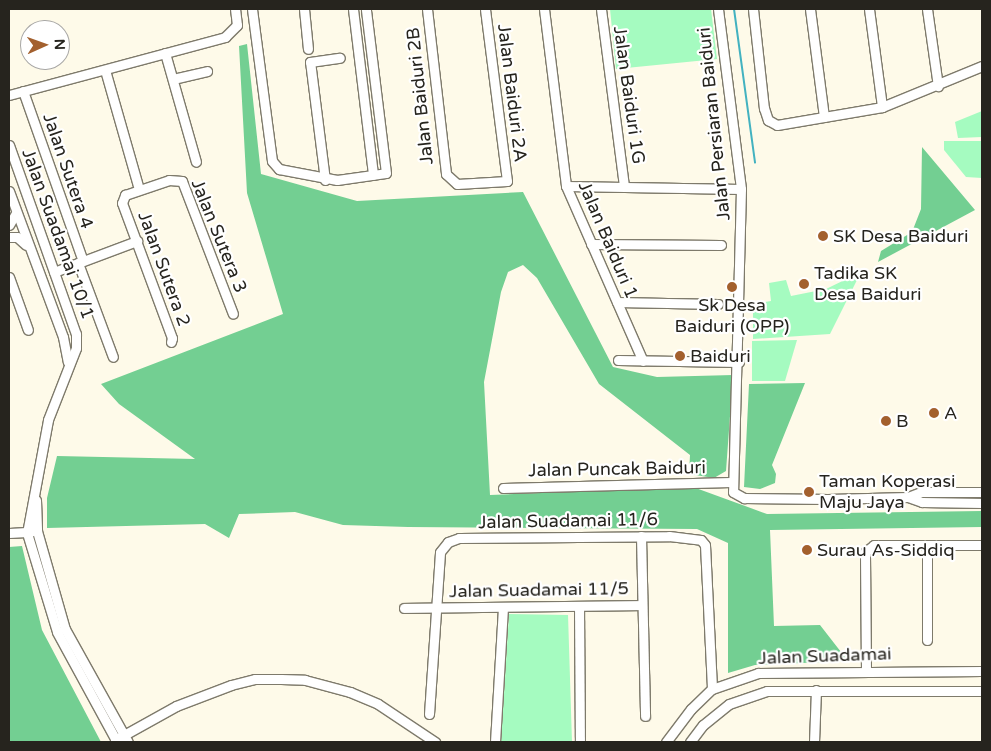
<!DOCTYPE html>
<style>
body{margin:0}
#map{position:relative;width:991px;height:751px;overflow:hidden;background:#fefae9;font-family:"Varela Round",sans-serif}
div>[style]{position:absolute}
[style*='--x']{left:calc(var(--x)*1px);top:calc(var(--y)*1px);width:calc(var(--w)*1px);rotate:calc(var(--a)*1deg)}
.green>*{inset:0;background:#a5fbc0}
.forest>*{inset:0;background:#73cf92}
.stream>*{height:2px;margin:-1px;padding:0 1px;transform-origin:1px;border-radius:1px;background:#43b2c0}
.roads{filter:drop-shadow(1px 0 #7e7a6b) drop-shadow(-1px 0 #7e7a6b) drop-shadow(0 1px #7e7a6b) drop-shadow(0 -1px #7e7a6b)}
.minor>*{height:9px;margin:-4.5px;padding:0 4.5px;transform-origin:4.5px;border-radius:4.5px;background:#fff}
.dots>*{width:14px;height:14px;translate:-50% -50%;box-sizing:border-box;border:2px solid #fff;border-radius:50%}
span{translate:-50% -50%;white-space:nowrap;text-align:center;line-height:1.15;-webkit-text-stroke:4.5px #fff;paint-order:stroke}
.street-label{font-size:18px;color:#26241e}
.poi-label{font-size:18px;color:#26241e}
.left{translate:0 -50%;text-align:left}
.frame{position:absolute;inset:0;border:10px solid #26241e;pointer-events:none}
.north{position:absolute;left:20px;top:20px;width:50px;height:50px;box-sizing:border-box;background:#fff;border:1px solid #a8a7a5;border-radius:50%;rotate:88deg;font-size:14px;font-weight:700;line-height:20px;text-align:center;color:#26241e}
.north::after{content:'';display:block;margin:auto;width:18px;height:22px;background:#a3602e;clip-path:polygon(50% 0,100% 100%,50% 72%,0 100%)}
</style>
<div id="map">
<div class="green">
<i style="clip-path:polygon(610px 9px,711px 9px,717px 59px,616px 69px)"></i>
<i style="clip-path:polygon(982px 111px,982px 137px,958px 138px,955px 122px)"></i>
<i style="clip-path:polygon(944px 141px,982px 141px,982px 178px,966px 177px,944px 150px)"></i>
<i style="clip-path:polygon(861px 272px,830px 334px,753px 339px,753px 304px,771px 301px,769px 283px,786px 280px,791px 296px,826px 289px)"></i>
<i style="clip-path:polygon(797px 340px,785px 381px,752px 381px,752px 341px)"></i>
<i style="clip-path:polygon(509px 614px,568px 615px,572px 742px,501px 742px)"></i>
</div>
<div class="forest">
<i style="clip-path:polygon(247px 44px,261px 174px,357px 201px,523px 192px,613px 367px,657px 377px,733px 375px,726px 471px,714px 478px,689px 474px,690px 455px,599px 384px,537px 278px,523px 265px,508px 272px,501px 292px,484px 382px,490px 495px,693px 487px,767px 514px,982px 511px,982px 527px,770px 530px,774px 626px,820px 625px,848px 661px,755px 665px,728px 673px,728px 543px,697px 529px,408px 527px,343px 525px,295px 512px,239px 514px,229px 538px,205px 524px,47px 528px,47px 498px,57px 456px,195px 459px,119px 404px,101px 384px,283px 314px,247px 193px,239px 46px)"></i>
<i style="clip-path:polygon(922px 147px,975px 210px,878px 262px,881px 251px,912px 232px,921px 209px)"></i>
<i style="clip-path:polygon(805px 383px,772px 465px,776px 474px,775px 483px,760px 489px,744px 487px,749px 384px)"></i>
<i style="clip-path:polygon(22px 546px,42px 630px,101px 742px,9px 742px,9px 547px)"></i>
</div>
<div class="stream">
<i style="--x:734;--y:9;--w:155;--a:82.2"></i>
</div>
<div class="roads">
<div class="minor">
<i style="--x:252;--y:9;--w:153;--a:82.5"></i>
<i style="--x:272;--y:161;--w:11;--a:49"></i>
<i style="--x:279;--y:169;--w:59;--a:10.7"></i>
<i style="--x:337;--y:180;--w:49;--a:-8.1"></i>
<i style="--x:386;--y:173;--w:165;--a:-97"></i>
<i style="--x:304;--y:9;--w:40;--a:84.3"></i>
<i style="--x:353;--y:9;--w:167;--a:83.1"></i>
<i style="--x:427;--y:9;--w:166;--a:83.4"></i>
<i style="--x:446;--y:174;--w:15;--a:42"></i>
<i style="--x:457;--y:184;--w:50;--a:-3.4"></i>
<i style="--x:507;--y:181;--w:173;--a:-97.3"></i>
<i style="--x:544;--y:9;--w:178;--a:82.9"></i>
<i style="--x:566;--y:186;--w:191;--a:66.3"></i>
<i style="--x:601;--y:9;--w:178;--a:82.6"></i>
<i style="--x:718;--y:9;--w:181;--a:82.7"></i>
<i style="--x:741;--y:189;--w:303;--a:91.5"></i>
<i style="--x:733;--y:492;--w:13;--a:29"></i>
<i style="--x:744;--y:498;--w:84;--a:0.7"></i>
<i style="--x:828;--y:499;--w:80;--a:-1.4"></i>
<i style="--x:908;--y:497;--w:14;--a:-21"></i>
<i style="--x:921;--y:492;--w:61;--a:0"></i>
<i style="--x:753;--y:9;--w:100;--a:83.7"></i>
<i style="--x:764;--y:108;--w:13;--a:72"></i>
<i style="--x:768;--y:120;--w:10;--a:29"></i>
<i style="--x:777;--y:125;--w:107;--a:-9.7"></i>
<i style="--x:882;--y:107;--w:108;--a:-22.3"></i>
<i style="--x:810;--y:9;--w:109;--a:82.6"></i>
<i style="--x:869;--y:9;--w:99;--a:82.4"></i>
<i style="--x:927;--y:9;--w:78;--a:81.9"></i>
<i style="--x:165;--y:53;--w:113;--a:74.1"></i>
<i style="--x:105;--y:70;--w:124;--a:74.1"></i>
<i style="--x:173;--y:79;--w:35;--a:-13"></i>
<i style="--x:23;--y:91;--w:180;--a:70.6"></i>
<i style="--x:9;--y:95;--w:224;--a:-15"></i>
<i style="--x:225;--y:37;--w:17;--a:-45"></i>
<i style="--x:237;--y:25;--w:16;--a:-97"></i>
<i style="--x:9;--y:145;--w:201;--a:70.5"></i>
<i style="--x:76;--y:334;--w:14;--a:90"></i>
<i style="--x:76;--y:348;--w:77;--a:111.3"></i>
<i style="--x:48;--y:420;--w:115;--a:100.5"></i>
<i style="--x:27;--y:533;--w:103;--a:73.1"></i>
<i style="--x:57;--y:632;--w:125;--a:61.4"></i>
<i style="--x:325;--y:180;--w:119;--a:-97.2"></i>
<i style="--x:310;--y:62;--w:30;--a:-8"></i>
<i style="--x:566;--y:186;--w:175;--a:1"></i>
<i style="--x:9;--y:191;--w:156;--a:69.7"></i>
<i style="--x:63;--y:337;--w:25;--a:79"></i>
<i style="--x:9;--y:225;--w:14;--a:-60"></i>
<i style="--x:9;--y:237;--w:8;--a:0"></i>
<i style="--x:17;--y:237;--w:12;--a:42"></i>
<i style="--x:591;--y:244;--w:130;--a:0.4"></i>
<i style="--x:78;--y:263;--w:100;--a:69.6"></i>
<i style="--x:54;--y:272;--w:89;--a:-20.5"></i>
<i style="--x:9;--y:277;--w:56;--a:70.3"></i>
<i style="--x:617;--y:302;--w:101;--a:1.1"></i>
<i style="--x:171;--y:342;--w:4;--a:-76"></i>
<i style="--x:172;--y:338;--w:144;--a:-110.3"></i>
<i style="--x:122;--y:203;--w:9;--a:-69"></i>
<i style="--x:125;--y:195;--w:46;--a:-18.8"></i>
<i style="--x:169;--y:180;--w:13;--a:4"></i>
<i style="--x:182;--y:181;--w:142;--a:69"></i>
<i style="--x:618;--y:360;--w:121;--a:0.9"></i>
<i style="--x:503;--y:488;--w:228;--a:-1.5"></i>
<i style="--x:908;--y:497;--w:15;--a:20"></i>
<i style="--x:922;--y:502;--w:60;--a:1"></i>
<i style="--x:36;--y:500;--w:31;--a:88"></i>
<i style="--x:37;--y:531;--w:102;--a:74.1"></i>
<i style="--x:65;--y:629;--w:129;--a:60.9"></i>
<i style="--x:9;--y:533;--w:22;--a:-3"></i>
<i style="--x:641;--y:536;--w:180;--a:88.7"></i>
<i style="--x:927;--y:545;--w:95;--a:90"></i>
<i style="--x:579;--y:606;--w:135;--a:89.6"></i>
<i style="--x:404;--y:608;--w:238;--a:-0.7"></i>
<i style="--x:866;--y:670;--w:118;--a:-90.5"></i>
<i style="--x:865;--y:552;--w:11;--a:-38"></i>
<i style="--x:874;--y:545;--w:108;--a:0"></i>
<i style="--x:429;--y:714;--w:162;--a:-86.1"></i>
<i style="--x:440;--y:552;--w:13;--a:-51"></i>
<i style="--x:448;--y:542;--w:12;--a:-20"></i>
<i style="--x:459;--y:538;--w:210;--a:-0.5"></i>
<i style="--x:669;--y:536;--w:32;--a:7"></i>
<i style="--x:701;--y:540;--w:6;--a:51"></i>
<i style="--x:705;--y:545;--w:144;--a:87.2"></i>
<i style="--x:115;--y:740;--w:70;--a:-29.1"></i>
<i style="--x:176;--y:706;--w:59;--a:-20.9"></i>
<i style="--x:231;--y:685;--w:25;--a:-14"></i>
<i style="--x:255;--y:679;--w:26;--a:0"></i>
<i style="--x:281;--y:679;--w:24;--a:2"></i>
<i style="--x:305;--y:680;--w:47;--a:14.9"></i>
<i style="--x:350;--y:692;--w:30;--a:23"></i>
<i style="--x:378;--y:704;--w:69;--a:33.7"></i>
<i style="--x:495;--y:742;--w:135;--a:-86.6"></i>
<i style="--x:666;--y:742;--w:41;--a:-52.9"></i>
<i style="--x:691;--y:709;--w:29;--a:-44"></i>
<i style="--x:712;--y:689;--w:49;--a:-19.2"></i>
<i style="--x:758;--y:673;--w:224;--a:-0.5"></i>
<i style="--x:690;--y:742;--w:21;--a:-53"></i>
<i style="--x:703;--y:725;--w:33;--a:-39"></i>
<i style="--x:729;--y:704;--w:40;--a:-18.9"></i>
<i style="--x:767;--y:691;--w:215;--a:0"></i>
<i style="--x:814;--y:742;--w:52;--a:-87.8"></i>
</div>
</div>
<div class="dots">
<i style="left:823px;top:236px;background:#a3602e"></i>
<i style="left:804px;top:284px;background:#a3602e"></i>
<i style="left:732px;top:287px;background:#a3602e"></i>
<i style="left:680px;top:356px;background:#a3602e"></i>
<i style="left:934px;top:413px;background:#a3602e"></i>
<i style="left:886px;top:421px;background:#a3602e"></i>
<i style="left:809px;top:492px;background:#a3602e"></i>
<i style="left:807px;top:550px;background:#a3602e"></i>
</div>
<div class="street-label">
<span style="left:512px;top:93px;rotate:83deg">Jalan Baiduri 2A</span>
<span style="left:629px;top:95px;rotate:82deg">Jalan Baiduri 1G</span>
<span style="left:420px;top:96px;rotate:-96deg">Jalan Baiduri 2B</span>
<span style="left:714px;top:124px;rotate:-96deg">Jalan Persiaran Baiduri</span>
<span style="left:68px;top:171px;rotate:71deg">Jalan Sutera 4</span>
<span style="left:58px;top:234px;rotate:70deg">Jalan Suadamai 10/1</span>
<span style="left:219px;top:236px;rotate:68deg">Jalan Sutera 3</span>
<span style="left:608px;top:240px;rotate:67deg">Jalan Baiduri 1</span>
<span style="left:164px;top:269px;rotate:70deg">Jalan Sutera 2</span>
<span style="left:617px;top:469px;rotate:-1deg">Jalan Puncak Baiduri</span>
<span style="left:568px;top:521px;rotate:-1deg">Jalan Suadamai 11/6</span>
<span style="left:539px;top:590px;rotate:-1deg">Jalan Suadamai 11/5</span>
<span style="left:825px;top:656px;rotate:-2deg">Jalan Suadamai</span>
</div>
<div class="poi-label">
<span class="left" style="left:833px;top:236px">SK Desa Baiduri</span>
<span class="left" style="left:814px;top:284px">Tadika SK<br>Desa Baiduri</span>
<span style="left:732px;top:316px">Sk Desa<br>Baiduri (OPP)</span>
<span class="left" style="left:690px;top:356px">Baiduri</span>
<span class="left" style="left:944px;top:413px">A</span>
<span class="left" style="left:896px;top:421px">B</span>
<span class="left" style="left:819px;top:492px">Taman Koperasi<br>Maju Jaya</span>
<span class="left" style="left:817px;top:550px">Surau As-Siddiq</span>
</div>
<div class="frame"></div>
<div class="north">N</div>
</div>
